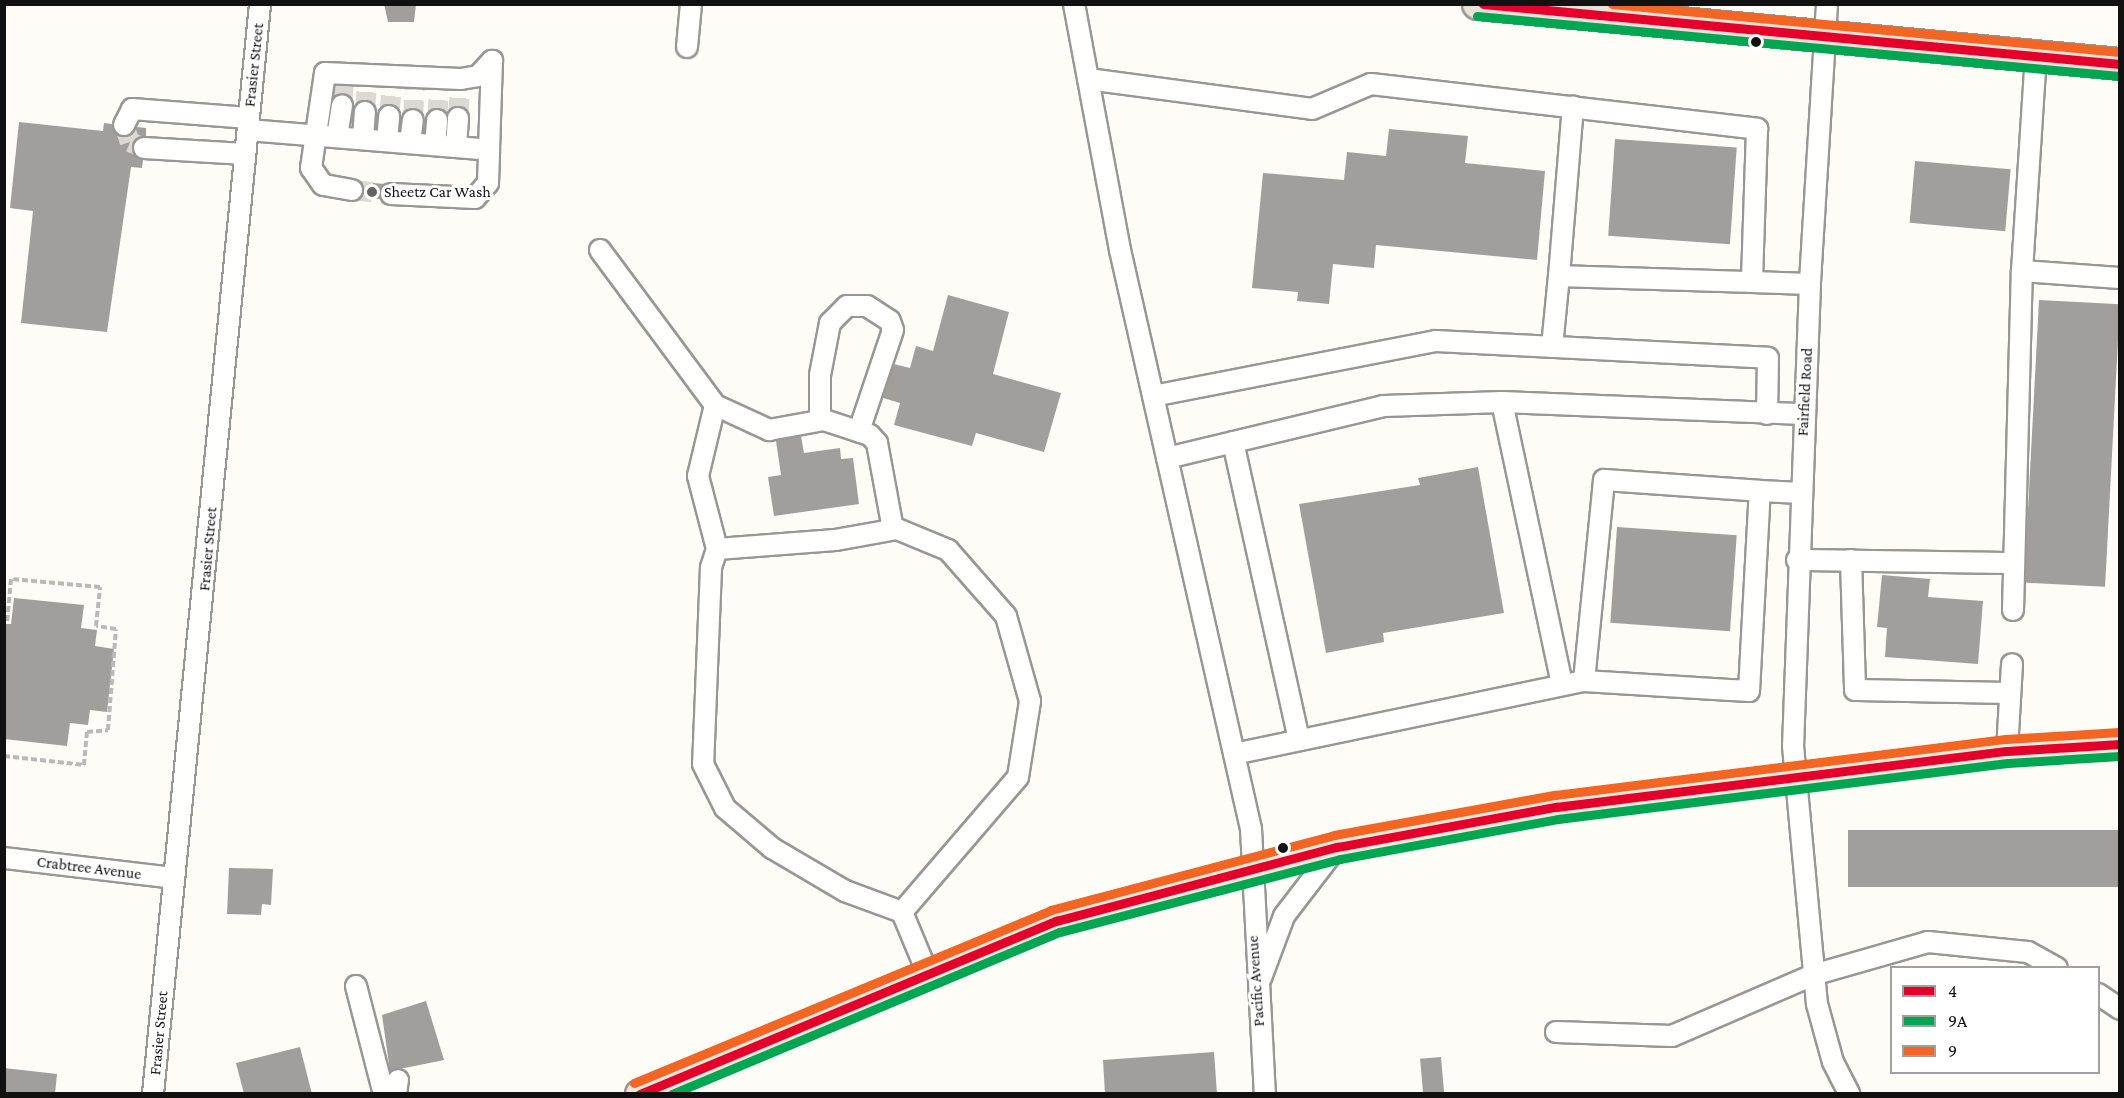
<!DOCTYPE html>
<style>
body{margin:0}
#map{position:relative;width:2124px;height:1098px;overflow:hidden;background:#fdfcf7;font-family:"Crimson Pro",serif}
div>[style]{position:absolute}
[style*='--x']{left:calc(var(--x)*1px);top:calc(var(--y)*1px);width:calc(var(--w)*1px);rotate:calc(var(--a)*1deg)}
.building>*{inset:0;background:#a19f9c;transform-origin:0 0}
.minor-tunnel>*{height:20px;margin-top:-10px;transform-origin:0;background:repeating-linear-gradient(90deg,#dad9d4 0 20px,transparent 0 30px)}
.path>*{height:4px;margin-top:-2px;transform-origin:0;background:repeating-linear-gradient(90deg,#b9b9b8 0 6px,transparent 0 9px)}
.roads{filter:drop-shadow(2px 0 #979795) drop-shadow(-2px 0 #979795) drop-shadow(0 2px #979795) drop-shadow(0 -2px #979795)}
.minor>*{height:20px;margin:-10px;padding:0 10px;transform-origin:10px;border-radius:10px;background:#fffffe}
.major>*{height:26px;margin:-13px;padding:0 13px;transform-origin:13px;border-radius:13px;background:#ede9dc}
.highway>*{height:30px;margin:-15px;padding:0 15px;transform-origin:15px;border-radius:15px;background:#eae1d8}
.bus-1>*{height:9px;margin:-4.5px;padding:0 4.5px;transform-origin:4.5px;border-radius:4.5px;background:#e4002b}
.bus-2>*{height:9px;margin:-4.5px;padding:0 4.5px;transform-origin:4.5px;border-radius:4.5px;background:#00a651}
.bus-3>*{height:9px;margin:-4.5px;padding:0 4.5px;transform-origin:4.5px;border-radius:4.5px;background:#f26522}
.dots>*{width:16px;height:16px;translate:-50% -50%;box-sizing:border-box;border:3px solid #fff;border-radius:50%}
span{translate:-50% -50%;white-space:nowrap;text-align:center;line-height:1.15;-webkit-text-stroke:6px #fff;paint-order:stroke}
.street-label{font-size:16px;color:#111}
.poi-label{font-size:16px;color:#111}
.left{translate:0 -50%;text-align:left}
.frame{position:absolute;inset:0;border:6px solid #111;pointer-events:none}
.legend{position:absolute;left:1890px;top:966px;width:210px;height:108px;box-sizing:border-box;background:#fff;border:2px solid #a0a0a0;margin:0;padding:8px 10px;list-style:none;font-size:18px;color:#111}
.legend li{display:flex;align-items:center;gap:12px;height:30px}
.legend b{width:30px;border:2px solid #a0a0a0}
</style>
<div id="map">
<div class="building">
<i style="clip-path:polygon(384px 4px,416px 4px,414px 22px,388px 22px)"></i>
<i style="clip-path:polygon(19px 122px,103px 131px,104px 123px,112px 124px,124px 137px,137px 127px,146px 128px,146px 136px,132px 147px,143px 160px,142px 168px,131px 167px,107px 332px,21px 323px,33px 211px,10px 208px)"></i>
<i style="clip-path:polygon(1389px 129px,1468px 136px,1465px 163px,1545px 171px,1537px 260px,1376px 245px,1374px 268px,1333px 264px,1329px 304px,1297px 301px,1298px 292px,1252px 288px,1263px 173px,1344px 180px,1347px 152px,1386px 156px)"></i>
<i style="left:1615px;top:139px;width:122px;height:97px;rotate:4deg"></i>
<i style="left:1915px;top:161px;width:96px;height:62px;rotate:5deg"></i>
<i style="clip-path:polygon(361px 182px,385px 184px,380px 199px,361px 198px)"></i>
<i style="clip-path:polygon(948px 295px,1009px 312px,993px 374px,1061px 393px,1044px 452px,976px 433px,972px 446px,894px 425px,900px 403px,883px 398px,894px 364px,910px 368px,916px 346px,933px 351px)"></i>
<i style="left:2039px;top:300px;width:81px;height:283px;rotate:3deg"></i>
<i style="clip-path:polygon(801px 436px,804px 453px,840px 448px,841px 459px,853px 458px,859px 504px,774px 516px,768px 477px,781px 475px,776px 441px)"></i>
<i style="clip-path:polygon(1478px 467px,1504px 613px,1383px 633px,1384px 642px,1326px 653px,1299px 504px,1420px 485px,1418px 478px)"></i>
<i style="left:1617px;top:527px;width:120px;height:96px;rotate:4deg"></i>
<i style="clip-path:polygon(1882px 575px,1930px 579px,1928px 597px,1983px 601px,1978px 664px,1885px 657px,1887px 628px,1877px 627px)"></i>
<i style="clip-path:polygon(14px 598px,84px 605px,81px 628px,97px 630px,95px 646px,114px 649px,107px 712px,90px 710px,88px 725px,70px 723px,67px 746px,4px 739px,4px 624px,11px 624px)"></i>
<i style="left:2120px;top:830px;width:57px;height:272px;rotate:90deg"></i>
<i style="clip-path:polygon(229px 868px,273px 869px,271px 905px,262px 904px,261px 915px,227px 914px)"></i>
<i style="clip-path:polygon(426px 1001px,444px 1060px,390px 1071px,382px 1015px)"></i>
<i style="clip-path:polygon(300px 1047px,312px 1094px,244px 1094px,236px 1063px)"></i>
<i style="clip-path:polygon(1214px 1052px,1217px 1094px,1105px 1094px,1103px 1060px)"></i>
<i style="left:1441px;top:1057px;width:37px;height:21px;rotate:85deg"></i>
<i style="clip-path:polygon(4px 1068px,57px 1074px,55px 1094px,4px 1094px)"></i>
</div>
<div class="minor-tunnel">
<i style="--x:342;--y:105;--w:24;--a:-85"></i>
<i style="--x:365;--y:112;--w:29;--a:-86"></i>
<i style="--x:389;--y:116;--w:31;--a:-84"></i>
<i style="--x:458;--y:118;--w:28;--a:-86"></i>
<i style="--x:413;--y:120;--w:33;--a:-87"></i>
<i style="--x:437;--y:120;--w:31;--a:-86"></i>
<i style="--x:124;--y:125;--w:18;--a:71"></i>
<i style="--x:130;--y:142;--w:15;--a:23"></i>
<i style="--x:352;--y:190;--w:39;--a:6"></i>
</div>
<div class="path">
<i style="--x:4;--y:756;--w:81;--a:6.4"></i>
<i style="--x:84;--y:765;--w:33;--a:-85"></i>
<i style="--x:87;--y:732;--w:21;--a:-5"></i>
<i style="--x:108;--y:730;--w:101;--a:-85.5"></i>
<i style="--x:116;--y:629;--w:20;--a:-171"></i>
<i style="--x:96;--y:626;--w:39;--a:-84"></i>
<i style="--x:100;--y:587;--w:89;--a:-174.9"></i>
<i style="--x:11;--y:579;--w:44;--a:95.2"></i>
</div>
<div class="roads">
<div class="minor">
<i style="--x:1074;--y:4;--w:250;--a:79.4"></i>
<i style="--x:1120;--y:250;--w:594;--a:77.25"></i>
<i style="--x:1251;--y:829;--w:265;--a:87"></i>
<i style="--x:1827;--y:4;--w:281;--a:93.5"></i>
<i style="--x:1810;--y:284;--w:462;--a:92.1"></i>
<i style="--x:1793;--y:746;--w:259;--a:84.7"></i>
<i style="--x:1817;--y:1004;--w:60;--a:74.6"></i>
<i style="--x:1833;--y:1062;--w:36;--a:63"></i>
<i style="--x:687;--y:47;--w:43;--a:-84.7"></i>
<i style="--x:1088;--y:79;--w:226;--a:7.6"></i>
<i style="--x:1312;--y:109;--w:64;--a:-23"></i>
<i style="--x:1371;--y:84;--w:389;--a:6.6"></i>
<i style="--x:1757;--y:129;--w:153;--a:91.9"></i>
<i style="--x:1752;--y:282;--w:58;--a:2"></i>
<i style="--x:124;--y:125;--w:18;--a:-63"></i>
<i style="--x:132;--y:109;--w:117;--a:4.4"></i>
<i style="--x:248;--y:130;--w:242;--a:4.7"></i>
<i style="--x:489;--y:150;--w:89;--a:-88.1"></i>
<i style="--x:337;--y:137;--w:32;--a:-81"></i>
<i style="--x:363;--y:139;--w:27;--a:-86"></i>
<i style="--x:387;--y:141;--w:25;--a:-85"></i>
<i style="--x:410;--y:143;--w:23;--a:-83"></i>
<i style="--x:435;--y:145;--w:25;--a:-85"></i>
<i style="--x:456;--y:147;--w:29;--a:-86"></i>
<i style="--x:144;--y:148;--w:101;--a:3.4"></i>
<i style="--x:352;--y:190;--w:29;--a:-170"></i>
<i style="--x:323;--y:185;--w:21;--a:-125"></i>
<i style="--x:311;--y:168;--w:96;--a:-81.6"></i>
<i style="--x:325;--y:73;--w:136;--a:2.5"></i>
<i style="--x:461;--y:79;--w:17;--a:-10"></i>
<i style="--x:478;--y:76;--w:21;--a:-47"></i>
<i style="--x:391;--y:194;--w:84;--a:2.7"></i>
<i style="--x:475;--y:198;--w:20;--a:-49"></i>
<i style="--x:488;--y:183;--w:33;--a:-88"></i>
<i style="--x:600;--y:250;--w:193;--a:53.4"></i>
<i style="--x:715;--y:405;--w:73;--a:103.5"></i>
<i style="--x:698;--y:476;--w:75;--a:75.4"></i>
<i style="--x:2022;--y:271;--w:215;--a:-86.3"></i>
<i style="--x:1559;--y:276;--w:170;--a:-85.3"></i>
<i style="--x:1552;--y:347;--w:71;--a:-84.4"></i>
<i style="--x:1559;--y:276;--w:193;--a:1.8"></i>
<i style="--x:1153;--y:396;--w:288;--a:-11"></i>
<i style="--x:1436;--y:341;--w:332;--a:2.9"></i>
<i style="--x:1768;--y:358;--w:56;--a:91"></i>
<i style="--x:1502;--y:402;--w:289;--a:78"></i>
<i style="--x:715;--y:405;--w:60;--a:24.8"></i>
<i style="--x:769;--y:430;--w:56;--a:-10.3"></i>
<i style="--x:824;--y:420;--w:48;--a:18.1"></i>
<i style="--x:870;--y:435;--w:11;--a:49"></i>
<i style="--x:877;--y:443;--w:87;--a:79.5"></i>
<i style="--x:820;--y:420;--w:45;--a:-90"></i>
<i style="--x:820;--y:375;--w:53;--a:-79.1"></i>
<i style="--x:830;--y:323;--w:24;--a:-45"></i>
<i style="--x:847;--y:306;--w:20;--a:0"></i>
<i style="--x:867;--y:306;--w:27;--a:33"></i>
<i style="--x:890;--y:321;--w:9;--a:72"></i>
<i style="--x:893;--y:330;--w:107;--a:108.6"></i>
<i style="--x:1233;--y:442;--w:305;--a:77.5"></i>
<i style="--x:1167;--y:458;--w:223;--a:-13.5"></i>
<i style="--x:1384;--y:406;--w:118;--a:-1.9"></i>
<i style="--x:1502;--y:402;--w:302;--a:2.3"></i>
<i style="--x:1797;--y:560;--w:217;--a:0.8"></i>
<i style="--x:1851;--y:560;--w:130;--a:88.2"></i>
<i style="--x:1855;--y:690;--w:155;--a:1.1"></i>
<i style="--x:2013;--y:610;--w:339;--a:-88.5"></i>
<i style="--x:2022;--y:271;--w:98;--a:4.1"></i>
<i style="--x:1584;--y:681;--w:202;--a:-84.3"></i>
<i style="--x:1604;--y:480;--w:156;--a:4"></i>
<i style="--x:2007;--y:751;--w:87;--a:-86.7"></i>
<i style="--x:1234;--y:754;--w:358;--a:-11.8"></i>
<i style="--x:1584;--y:681;--w:165;--a:3.5"></i>
<i style="--x:1749;--y:691;--w:200;--a:-86.9"></i>
<i style="--x:1760;--y:491;--w:41;--a:2.8"></i>
<i style="--x:4;--y:858;--w:171;--a:6.7"></i>
<i style="--x:902;--y:912;--w:178;--a:-49.3"></i>
<i style="--x:1018;--y:777;--w:77;--a:-81"></i>
<i style="--x:1030;--y:701;--w:88;--a:-105.8"></i>
<i style="--x:1006;--y:616;--w:88;--a:-131.3"></i>
<i style="--x:948;--y:550;--w:55;--a:-157.6"></i>
<i style="--x:897;--y:529;--w:63;--a:169.9"></i>
<i style="--x:835;--y:540;--w:118;--a:175.6"></i>
<i style="--x:717;--y:549;--w:20;--a:108"></i>
<i style="--x:711;--y:568;--w:196;--a:92.3"></i>
<i style="--x:703;--y:764;--w:49;--a:63.4"></i>
<i style="--x:725;--y:808;--w:62;--a:40.4"></i>
<i style="--x:772;--y:848;--w:85;--a:30.5"></i>
<i style="--x:845;--y:891;--w:61;--a:20.2"></i>
<i style="--x:902;--y:912;--w:65;--a:67.4"></i>
<i style="--x:1261;--y:978;--w:66;--a:-69.6"></i>
<i style="--x:1284;--y:916;--w:87;--a:-52.5"></i>
<i style="--x:356;--y:986;--w:112;--a:75.5"></i>
<i style="--x:2098;--y:994;--w:27;--a:34"></i>
<i style="--x:1556;--y:1032;--w:116;--a:2"></i>
<i style="--x:1672;--y:1036;--w:154;--a:-23.4"></i>
<i style="--x:1813;--y:975;--w:120;--a:-16"></i>
<i style="--x:1928;--y:942;--w:100;--a:5.7"></i>
<i style="--x:2028;--y:952;--w:33;--a:29"></i>
<i style="--x:153;--y:1094;--w:1095;--a:-84.39"></i>
<i style="--x:396;--y:1094;--w:14;--a:-82"></i>
</div>
<div class="major">
<i style="--x:639;--y:1094;--w:451;--a:-22.5"></i>
<i style="--x:1056;--y:921;--w:291;--a:-14.8"></i>
<i style="--x:1337;--y:847;--w:223;--a:-10.4"></i>
<i style="--x:1556;--y:807;--w:454;--a:-7.1"></i>
<i style="--x:2007;--y:751;--w:113;--a:-3.5"></i>
</div>
<div class="highway">
<i style="--x:1478;--y:4;--w:645;--a:5.34"></i>
</div>
</div>
<div class="bus-1">
<i style="--x:1483;--y:4;--w:640;--a:5.38"></i>
<i style="--x:640;--y:1094;--w:451;--a:-22.6"></i>
<i style="--x:1056;--y:921;--w:291;--a:-14.8"></i>
<i style="--x:1337;--y:847;--w:223;--a:-10.4"></i>
<i style="--x:1556;--y:807;--w:454;--a:-7.1"></i>
<i style="--x:2007;--y:751;--w:113;--a:-3.5"></i>
</div>
<div class="bus-2">
<i style="--x:1477;--y:16;--w:645;--a:5.34"></i>
<i style="--x:672;--y:1094;--w:420;--a:-22.7"></i>
<i style="--x:1060;--y:932;--w:289;--a:-14.6"></i>
<i style="--x:1340;--y:859;--w:222;--a:-10.4"></i>
<i style="--x:1558;--y:819;--w:453;--a:-7.1"></i>
<i style="--x:2008;--y:763;--w:112;--a:-3.6"></i>
</div>
<div class="bus-3">
<i style="--x:1612;--y:4;--w:510;--a:5.4"></i>
<i style="--x:634;--y:1083;--w:451;--a:-22.5"></i>
<i style="--x:1051;--y:910;--w:293;--a:-14.8"></i>
<i style="--x:1334;--y:835;--w:225;--a:-10.3"></i>
<i style="--x:1555;--y:795;--w:454;--a:-7.1"></i>
<i style="--x:2006;--y:739;--w:113;--a:-3.5"></i>
</div>
<div class="dots">
<i style="left:1756px;top:42px;background:#111"></i>
<i style="left:372px;top:192px;background:#646362"></i>
<i style="left:1283px;top:848px;background:#111"></i>
</div>
<div class="street-label">
<span style="left:254px;top:65px;rotate:-84deg">Frasier Street</span>
<span style="left:1805px;top:392px;rotate:-87deg">Fairfield Road</span>
<span style="left:208px;top:549px;rotate:-85deg">Frasier Street</span>
<span style="left:89px;top:868px;rotate:7deg">Crabtree Avenue</span>
<span style="left:1256px;top:981px;rotate:-94deg">Pacific Avenue</span>
<span style="left:159px;top:1033px;rotate:-85deg">Frasier Street</span>
</div>
<div class="poi-label">
<span class="left" style="left:384px;top:192px">Sheetz Car Wash</span>
</div>
<div class="frame"></div>
<ul class="legend">
<li><b style="height:8px;background:#e4002b"></b>4</li>
<li><b style="height:8px;background:#00a651"></b>9A</li>
<li><b style="height:8px;background:#f26522"></b>9</li>
</ul>
</div>
